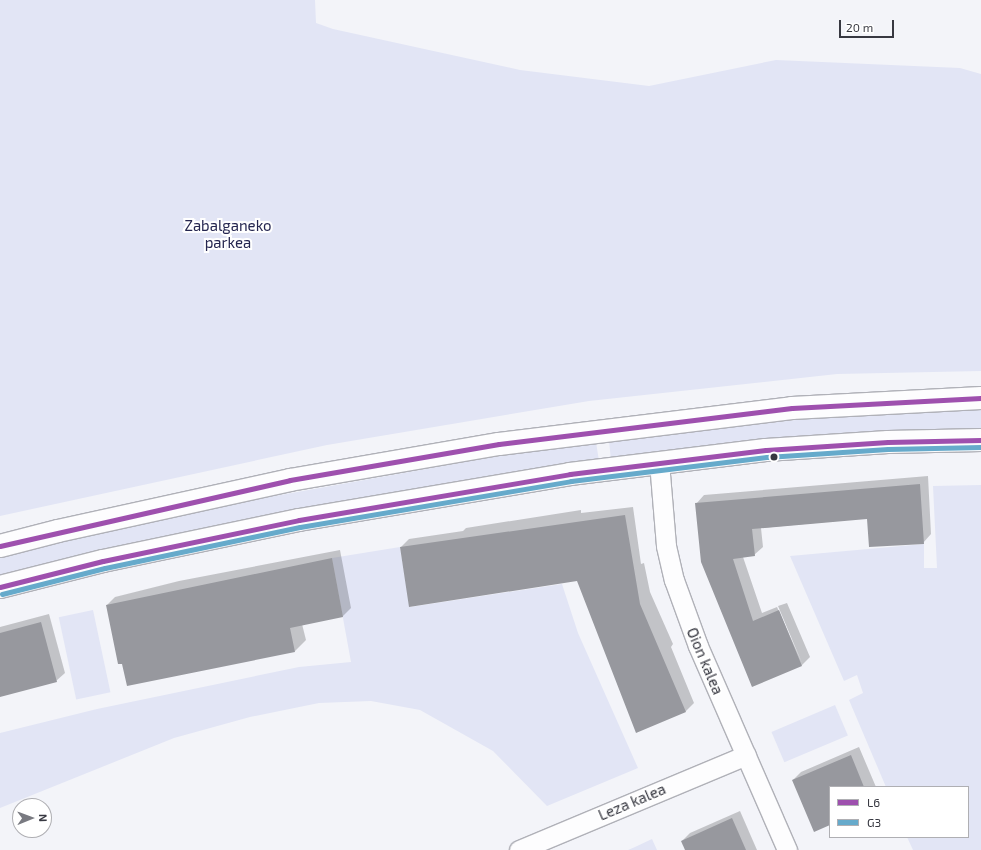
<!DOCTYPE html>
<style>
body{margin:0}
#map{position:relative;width:981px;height:850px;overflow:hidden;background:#f3f4f9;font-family:"Exo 2",sans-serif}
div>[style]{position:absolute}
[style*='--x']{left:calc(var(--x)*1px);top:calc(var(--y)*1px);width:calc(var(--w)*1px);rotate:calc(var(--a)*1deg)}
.green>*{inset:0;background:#e2e5f5;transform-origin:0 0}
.shadow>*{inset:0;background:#0003}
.building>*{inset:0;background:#97989e}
.roads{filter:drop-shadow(1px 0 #b0b1b8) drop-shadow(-1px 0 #b0b1b8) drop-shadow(0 1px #b0b1b8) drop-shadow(0 -1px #b0b1b8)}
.street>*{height:19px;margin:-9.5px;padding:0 9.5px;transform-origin:9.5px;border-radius:9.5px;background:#fdfdfe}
.secondary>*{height:22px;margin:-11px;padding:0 11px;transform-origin:11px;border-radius:11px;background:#fdfdfe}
.bus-1>*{height:5px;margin:-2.5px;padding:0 2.5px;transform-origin:2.5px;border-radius:2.5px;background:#9e50ae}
.bus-2>*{height:5px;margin:-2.5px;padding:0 2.5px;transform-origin:2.5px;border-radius:2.5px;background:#66aacb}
.dots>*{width:11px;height:11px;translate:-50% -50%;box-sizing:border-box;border:2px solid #fff;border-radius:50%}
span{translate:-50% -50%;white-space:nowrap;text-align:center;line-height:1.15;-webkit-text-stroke:4px #fff;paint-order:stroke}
.park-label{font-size:15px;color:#252650}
.street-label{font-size:15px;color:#373841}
.legend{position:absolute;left:829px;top:786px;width:140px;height:52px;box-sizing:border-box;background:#fff;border:1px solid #afafb3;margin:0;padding:5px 7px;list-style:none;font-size:12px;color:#373841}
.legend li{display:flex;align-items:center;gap:8px;height:20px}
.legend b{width:20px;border:1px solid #afafb3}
.north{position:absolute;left:12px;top:798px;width:40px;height:40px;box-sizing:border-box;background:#fff;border:1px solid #afafb3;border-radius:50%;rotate:89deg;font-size:11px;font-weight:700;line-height:16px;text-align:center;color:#373841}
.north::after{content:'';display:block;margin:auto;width:14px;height:18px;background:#797a81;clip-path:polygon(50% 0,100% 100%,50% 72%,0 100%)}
.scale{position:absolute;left:839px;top:20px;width:55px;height:18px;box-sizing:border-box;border:2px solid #373841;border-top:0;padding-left:5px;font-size:12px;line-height:14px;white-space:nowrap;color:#373841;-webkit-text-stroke:3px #fff;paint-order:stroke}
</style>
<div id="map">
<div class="green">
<i style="clip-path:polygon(0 0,315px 0,316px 23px,333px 29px,520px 70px,649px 86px,776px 60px,960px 68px,981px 74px,981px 371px,837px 374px,589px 401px,327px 445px,0 516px)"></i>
<i style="clip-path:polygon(936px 409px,981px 409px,981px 428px,790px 437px,611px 460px,609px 441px,796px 420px)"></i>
<i style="clip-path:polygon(596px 442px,599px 461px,383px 494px,213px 526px,50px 563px,0 577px,0 556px,203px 509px,493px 457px)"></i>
<i style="clip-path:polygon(981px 485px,981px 850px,913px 850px,907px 837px,968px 837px,968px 787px,886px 787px,849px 700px,863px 693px,857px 675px,844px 681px,790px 556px,924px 544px,924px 568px,937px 568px,933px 486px)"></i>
<i style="clip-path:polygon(400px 547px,410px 607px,562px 584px,578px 633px,638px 768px,547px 806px,493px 751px,420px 710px,371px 701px,319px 703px,250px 717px,174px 738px,0 808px,0 733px,97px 709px,299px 667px,351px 662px,332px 558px)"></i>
<i style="left:93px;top:610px;width:84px;height:35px;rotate:78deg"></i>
<i style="left:835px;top:705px;width:33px;height:69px;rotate:67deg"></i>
<i style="clip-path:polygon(652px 839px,657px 850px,628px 850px,635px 847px)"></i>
</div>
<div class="shadow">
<i style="clip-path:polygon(928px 476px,931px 534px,923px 543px,868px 518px,761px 528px,763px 547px,754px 555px,743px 557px,762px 613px,777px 607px,802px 663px,778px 606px,787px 603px,810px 657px,802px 665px,752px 686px,696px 504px,704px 495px)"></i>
<i style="clip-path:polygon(633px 507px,641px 564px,644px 563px,650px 592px,673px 644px,671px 647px,694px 703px,686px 711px,636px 731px,578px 580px,401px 547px,409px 539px,463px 531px,466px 528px,581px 510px,581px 513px)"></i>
<i style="clip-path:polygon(340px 550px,351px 608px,343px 616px,302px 624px,306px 640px,295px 651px,107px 605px,115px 597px,179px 581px)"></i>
<i style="clip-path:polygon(49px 614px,65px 673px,56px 681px,0 696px,0 627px)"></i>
<i style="clip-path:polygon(859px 747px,876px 787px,830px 787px,830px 824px,793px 780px,801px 772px)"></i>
<i style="clip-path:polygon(740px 811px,757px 850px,686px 850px,682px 841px,690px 833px)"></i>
</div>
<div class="building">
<i style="clip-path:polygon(920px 484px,924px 544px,869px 547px,867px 519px,752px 529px,755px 556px,733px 559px,753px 621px,779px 610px,802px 666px,752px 687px,701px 562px,695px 503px)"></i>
<i style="clip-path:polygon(625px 515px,640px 604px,686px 712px,636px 733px,577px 581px,409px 607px,400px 547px)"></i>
<i style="clip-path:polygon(332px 558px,343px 617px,290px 628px,295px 652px,127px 686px,122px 664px,118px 664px,106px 605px)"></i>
<i style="clip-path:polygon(41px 622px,57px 682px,0 697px,0 633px)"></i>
<i style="clip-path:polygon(851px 755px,864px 787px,830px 787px,830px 825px,814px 832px,792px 780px)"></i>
<i style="clip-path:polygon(732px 818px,746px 850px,685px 850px,681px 841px)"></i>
</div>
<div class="roads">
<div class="street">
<i style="--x:659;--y:462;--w:84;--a:85.2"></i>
<i style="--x:666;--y:546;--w:35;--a:77"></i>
<i style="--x:674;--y:580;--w:70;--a:70"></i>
<i style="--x:698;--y:646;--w:223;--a:66.4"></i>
<i style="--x:519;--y:850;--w:246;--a:-22.7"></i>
</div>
<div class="secondary">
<i style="--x:0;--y:546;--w:60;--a:-14.5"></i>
<i style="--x:58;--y:531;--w:238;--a:-12.4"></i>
<i style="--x:290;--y:480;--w:212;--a:-9.8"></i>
<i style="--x:499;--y:444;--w:295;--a:-7"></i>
<i style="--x:792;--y:408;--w:189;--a:-3"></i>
<i style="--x:0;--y:587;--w:106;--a:-14.2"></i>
<i style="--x:103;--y:561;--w:200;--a:-11.8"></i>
<i style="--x:299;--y:520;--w:275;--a:-9.6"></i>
<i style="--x:570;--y:474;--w:197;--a:-7"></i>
<i style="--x:766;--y:450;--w:122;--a:-3.8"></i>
<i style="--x:888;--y:442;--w:93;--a:-1.2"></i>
</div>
</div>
<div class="bus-1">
<i style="--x:0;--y:546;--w:297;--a:-12.8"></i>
<i style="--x:290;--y:480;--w:212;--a:-9.8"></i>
<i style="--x:499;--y:444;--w:295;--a:-7"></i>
<i style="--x:792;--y:408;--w:189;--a:-3"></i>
<i style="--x:0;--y:587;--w:106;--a:-14.2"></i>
<i style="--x:103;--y:561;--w:200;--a:-11.8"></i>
<i style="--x:299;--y:520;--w:275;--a:-9.6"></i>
<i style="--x:570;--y:474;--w:197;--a:-7"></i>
<i style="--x:766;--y:450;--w:122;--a:-3.8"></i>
<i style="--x:888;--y:442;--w:93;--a:-1.2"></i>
</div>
<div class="bus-2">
<i style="--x:2;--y:594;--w:106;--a:-14.2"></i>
<i style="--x:105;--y:568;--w:199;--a:-11.9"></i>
<i style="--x:300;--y:527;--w:275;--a:-9.6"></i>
<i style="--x:571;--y:481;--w:197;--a:-7"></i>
<i style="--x:767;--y:457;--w:121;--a:-3.8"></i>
<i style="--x:888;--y:449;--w:93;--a:-1.2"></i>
</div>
<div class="dots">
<i style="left:774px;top:457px;background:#373841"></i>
</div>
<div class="park-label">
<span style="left:228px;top:234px">Zabalganeko<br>parkea</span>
</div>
<div class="street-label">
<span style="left:705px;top:661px;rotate:67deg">Oion kalea</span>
<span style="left:632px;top:802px;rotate:-23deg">Leza kalea</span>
</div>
<ul class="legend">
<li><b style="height:5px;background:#9e50ae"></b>L6</li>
<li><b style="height:5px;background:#66aacb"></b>G3</li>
</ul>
<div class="north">N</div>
<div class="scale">20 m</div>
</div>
